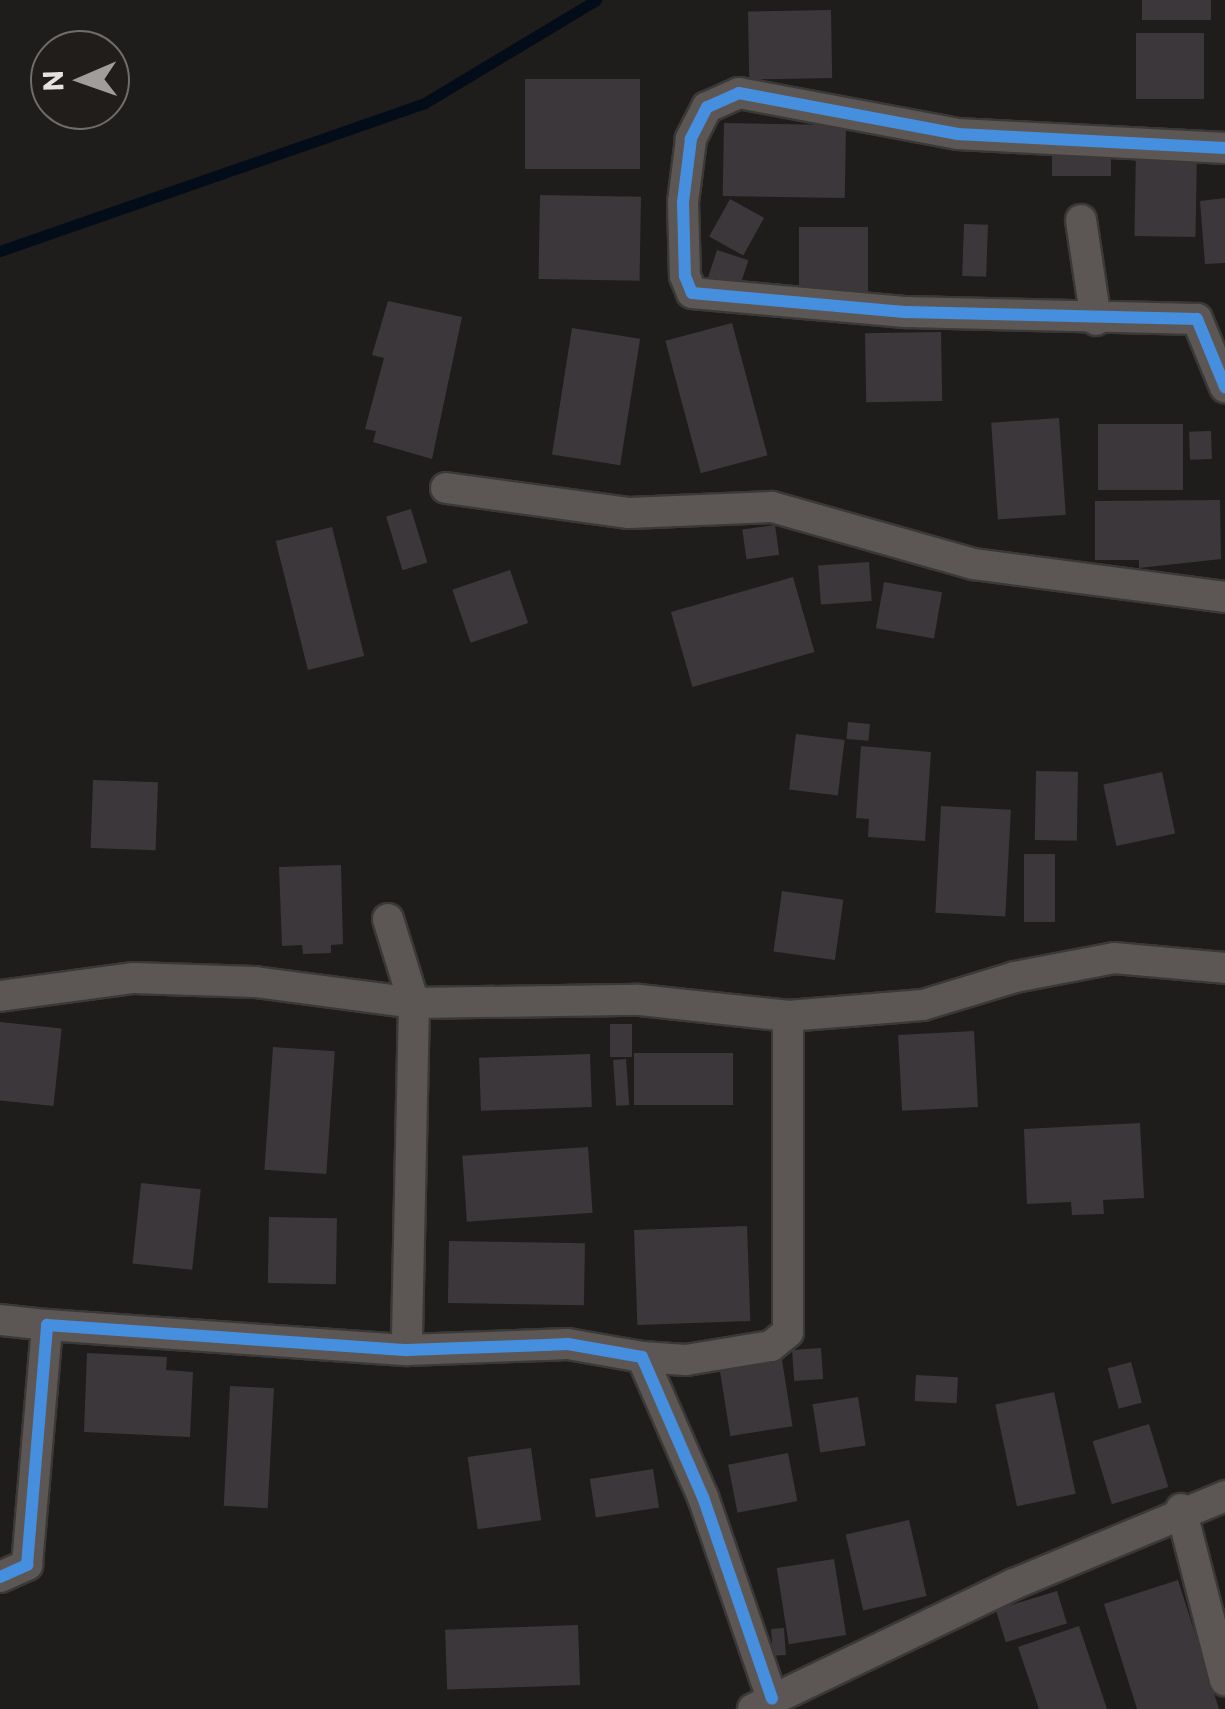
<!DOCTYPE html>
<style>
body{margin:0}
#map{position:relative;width:1225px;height:1709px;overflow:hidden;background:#1f1d1b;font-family:Commissioner,sans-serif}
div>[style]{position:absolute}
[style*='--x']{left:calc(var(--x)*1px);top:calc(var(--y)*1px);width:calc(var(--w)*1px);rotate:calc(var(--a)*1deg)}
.stream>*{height:11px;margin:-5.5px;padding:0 5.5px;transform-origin:5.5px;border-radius:5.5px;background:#030d19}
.building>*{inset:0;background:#3c373b;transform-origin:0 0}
.roads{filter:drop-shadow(2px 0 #3a3937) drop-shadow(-2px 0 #3a3937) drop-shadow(0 2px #3a3937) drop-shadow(0 -2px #3a3937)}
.minor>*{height:30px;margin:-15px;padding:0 15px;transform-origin:15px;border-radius:15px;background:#5c5755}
.cycleway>*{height:12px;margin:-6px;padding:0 6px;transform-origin:6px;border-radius:6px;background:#468fdf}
span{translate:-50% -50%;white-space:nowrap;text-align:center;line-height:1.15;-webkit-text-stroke:8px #201d1a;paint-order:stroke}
.north{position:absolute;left:30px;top:30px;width:100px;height:100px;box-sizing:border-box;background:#201d1a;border:2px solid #6f6c69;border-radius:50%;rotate:268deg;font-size:28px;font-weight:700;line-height:40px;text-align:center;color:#e5e2e0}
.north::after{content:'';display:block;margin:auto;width:35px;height:45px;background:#a09d9b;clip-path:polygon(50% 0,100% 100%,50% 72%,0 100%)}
</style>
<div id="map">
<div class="stream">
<i style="--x:0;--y:251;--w:448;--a:-19.2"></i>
<i style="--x:423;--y:104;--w:202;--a:-31"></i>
</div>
<div class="building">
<i style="left:1142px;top:0;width:69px;height:20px"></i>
<i style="left:831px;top:10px;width:68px;height:83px;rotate:89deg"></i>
<i style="left:1136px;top:33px;width:68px;height:66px"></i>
<i style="left:640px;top:79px;width:90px;height:115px;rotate:90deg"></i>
<i style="left:724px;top:123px;width:122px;height:73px;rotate:1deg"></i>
<i style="left:1052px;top:147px;width:59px;height:29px"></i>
<i style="left:1136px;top:148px;width:61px;height:88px;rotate:1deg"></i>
<i style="left:540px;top:195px;width:101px;height:84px;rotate:1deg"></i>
<i style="clip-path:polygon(1225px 198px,1225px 263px,1205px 264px,1200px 201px)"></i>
<i style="left:730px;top:199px;width:39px;height:43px;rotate:29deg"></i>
<i style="left:964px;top:224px;width:24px;height:52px;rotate:2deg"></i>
<i style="left:799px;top:227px;width:69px;height:69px"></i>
<i style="left:717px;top:250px;width:33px;height:34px;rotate:18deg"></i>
<i style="clip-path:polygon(388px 301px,462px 317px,432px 459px,373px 442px,376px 431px,365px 429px,384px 358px,372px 355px)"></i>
<i style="left:732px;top:323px;width:137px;height:69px;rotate:75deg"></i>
<i style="left:572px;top:328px;width:69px;height:128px;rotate:9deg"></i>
<i style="left:941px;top:332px;width:69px;height:76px;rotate:89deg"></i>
<i style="left:1059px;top:418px;width:97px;height:68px;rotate:86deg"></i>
<i style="left:1183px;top:424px;width:66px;height:85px;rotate:90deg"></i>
<i style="left:1211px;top:431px;width:28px;height:22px;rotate:88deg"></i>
<i style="clip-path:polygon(1220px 500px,1221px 559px,1139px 568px,1139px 560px,1095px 560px,1095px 501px)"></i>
<i style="left:411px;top:509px;width:56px;height:26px;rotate:73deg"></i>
<i style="left:775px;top:525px;width:30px;height:33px;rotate:82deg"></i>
<i style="left:332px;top:527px;width:133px;height:58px;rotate:76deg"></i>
<i style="left:869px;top:562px;width:39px;height:51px;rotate:86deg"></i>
<i style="left:510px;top:570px;width:56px;height:61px;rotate:71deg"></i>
<i style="left:793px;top:577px;width:78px;height:127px;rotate:74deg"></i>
<i style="left:884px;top:582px;width:59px;height:47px;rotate:10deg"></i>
<i style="left:848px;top:722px;width:22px;height:17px;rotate:5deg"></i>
<i style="left:796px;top:734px;width:49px;height:56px;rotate:7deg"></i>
<i style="clip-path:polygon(861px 746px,931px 752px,925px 841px,868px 837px,869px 819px,856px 818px)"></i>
<i style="left:1036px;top:771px;width:42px;height:69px;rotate:1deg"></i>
<i style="left:1162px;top:772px;width:63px;height:60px;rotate:78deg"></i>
<i style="left:93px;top:780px;width:65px;height:68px;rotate:2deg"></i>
<i style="left:941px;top:806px;width:70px;height:107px;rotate:3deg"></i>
<i style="left:1024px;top:854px;width:31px;height:68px"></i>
<i style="clip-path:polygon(341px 865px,343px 944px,331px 945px,331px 953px,303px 954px,302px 945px,282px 946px,279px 867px)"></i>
<i style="left:782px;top:891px;width:62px;height:61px;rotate:8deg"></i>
<i style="left:0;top:1022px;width:62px;height:78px;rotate:6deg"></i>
<i style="left:610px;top:1024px;width:22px;height:33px"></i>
<i style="left:974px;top:1031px;width:76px;height:76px;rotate:87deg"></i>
<i style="left:273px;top:1047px;width:62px;height:123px;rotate:4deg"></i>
<i style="left:634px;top:1053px;width:99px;height:52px"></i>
<i style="left:590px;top:1054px;width:53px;height:111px;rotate:88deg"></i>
<i style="left:626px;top:1059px;width:46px;height:13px;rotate:86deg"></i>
<i style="clip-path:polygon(1140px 1123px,1144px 1198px,1103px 1200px,1104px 1214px,1072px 1215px,1071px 1202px,1027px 1204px,1024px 1129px)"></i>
<i style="left:588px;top:1147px;width:66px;height:126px;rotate:86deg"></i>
<i style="left:141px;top:1183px;width:60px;height:81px;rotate:6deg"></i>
<i style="left:269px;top:1217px;width:68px;height:66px;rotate:1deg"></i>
<i style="left:747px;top:1226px;width:95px;height:113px;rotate:88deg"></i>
<i style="left:449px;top:1241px;width:136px;height:62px;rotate:1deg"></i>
<i style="left:821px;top:1348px;width:31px;height:29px;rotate:86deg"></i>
<i style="clip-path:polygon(87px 1353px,167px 1357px,166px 1370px,193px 1372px,190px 1437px,84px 1432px)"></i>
<i style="left:782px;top:1360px;width:67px;height:63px;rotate:81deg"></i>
<i style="left:1131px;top:1362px;width:42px;height:24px;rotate:75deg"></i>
<i style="left:916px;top:1375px;width:42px;height:26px;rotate:3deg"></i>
<i style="left:230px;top:1386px;width:44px;height:120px;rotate:3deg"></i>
<i style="left:1054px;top:1392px;width:104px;height:60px;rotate:78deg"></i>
<i style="left:858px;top:1397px;width:49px;height:46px;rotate:81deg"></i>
<i style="left:1149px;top:1424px;width:66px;height:59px;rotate:73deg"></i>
<i style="left:531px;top:1448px;width:73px;height:64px;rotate:82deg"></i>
<i style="left:788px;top:1453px;width:49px;height:61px;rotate:79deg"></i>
<i style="left:653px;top:1469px;width:39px;height:64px;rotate:81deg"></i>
<i style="left:909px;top:1520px;width:78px;height:65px;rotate:77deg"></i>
<i style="left:834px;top:1559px;width:77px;height:58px;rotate:81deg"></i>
<i style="clip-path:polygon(1178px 1580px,1219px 1709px,1137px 1709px,1104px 1604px)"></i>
<i style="left:1057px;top:1591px;width:34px;height:64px;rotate:73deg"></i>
<i style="left:578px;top:1625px;width:60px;height:133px;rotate:88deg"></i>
<i style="clip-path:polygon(1079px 1626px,1107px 1709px,1039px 1709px,1018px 1647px)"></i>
<i style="left:784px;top:1628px;width:27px;height:13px;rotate:86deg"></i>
</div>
<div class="roads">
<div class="minor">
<i style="--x:1225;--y:148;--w:267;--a:-177"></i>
<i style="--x:958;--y:134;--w:223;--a:-169.4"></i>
<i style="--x:739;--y:93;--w:35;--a:156"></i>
<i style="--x:707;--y:107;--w:36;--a:117"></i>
<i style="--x:691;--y:139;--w:64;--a:97.2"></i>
<i style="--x:683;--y:202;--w:74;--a:88.5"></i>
<i style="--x:685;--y:276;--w:18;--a:68"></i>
<i style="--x:692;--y:293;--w:216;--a:5.1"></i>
<i style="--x:907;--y:312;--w:290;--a:1.4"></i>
<i style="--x:1197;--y:319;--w:74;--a:67.6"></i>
<i style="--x:1081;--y:220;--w:101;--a:81.5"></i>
<i style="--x:446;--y:488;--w:185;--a:7.8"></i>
<i style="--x:629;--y:513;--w:143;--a:-2.4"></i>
<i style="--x:772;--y:507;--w:210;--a:15.8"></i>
<i style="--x:974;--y:564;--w:253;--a:7.5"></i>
<i style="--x:388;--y:919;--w:88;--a:72.8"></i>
<i style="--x:414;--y:1003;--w:347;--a:91.2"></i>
<i style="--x:0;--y:996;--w:135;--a:-7.7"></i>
<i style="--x:134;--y:978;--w:121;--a:1.9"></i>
<i style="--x:255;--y:982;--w:160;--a:7.5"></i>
<i style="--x:414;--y:1003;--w:225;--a:-0.8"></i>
<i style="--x:639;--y:1000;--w:150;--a:6.1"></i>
<i style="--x:0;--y:1320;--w:47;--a:6.1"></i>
<i style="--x:642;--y:1357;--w:44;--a:3.9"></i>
<i style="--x:686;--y:1360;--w:86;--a:-9.4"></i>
<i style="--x:771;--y:1346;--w:22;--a:-39"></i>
<i style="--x:788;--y:1332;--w:316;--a:-90"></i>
<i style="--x:788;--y:1016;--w:135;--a:-4.7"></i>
<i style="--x:923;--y:1005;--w:96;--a:-16.9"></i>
<i style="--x:1015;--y:977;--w:101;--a:-10.9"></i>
<i style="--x:1114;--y:958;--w:111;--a:5.1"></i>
<i style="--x:1181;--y:1509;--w:177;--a:75.6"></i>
<i style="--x:0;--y:1577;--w:30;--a:-24"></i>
<i style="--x:27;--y:1565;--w:241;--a:-85.2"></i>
<i style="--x:47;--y:1325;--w:361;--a:4"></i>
<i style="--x:407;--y:1350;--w:161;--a:-2.1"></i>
<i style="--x:568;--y:1344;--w:75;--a:10"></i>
<i style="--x:642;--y:1357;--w:153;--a:66.5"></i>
<i style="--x:703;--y:1497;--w:213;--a:71.1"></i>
<i style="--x:753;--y:1709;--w:289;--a:-25.6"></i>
<i style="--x:1014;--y:1584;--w:229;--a:-22.6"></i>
</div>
</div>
<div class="cycleway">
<i style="--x:1225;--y:148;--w:267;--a:-177"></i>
<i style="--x:958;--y:134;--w:223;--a:-169.4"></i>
<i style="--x:739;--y:93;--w:35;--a:156"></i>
<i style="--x:707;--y:107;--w:36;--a:117"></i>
<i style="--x:691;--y:139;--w:64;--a:97.2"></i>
<i style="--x:683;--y:202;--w:74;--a:88.5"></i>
<i style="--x:685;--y:276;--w:18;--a:68"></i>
<i style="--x:692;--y:293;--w:216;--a:5.1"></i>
<i style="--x:907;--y:312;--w:290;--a:1.4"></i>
<i style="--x:1197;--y:319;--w:74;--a:67.6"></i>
<i style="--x:0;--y:1577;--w:30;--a:-24"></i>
<i style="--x:27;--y:1565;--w:241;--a:-85.2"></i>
<i style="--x:47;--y:1325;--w:361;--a:4"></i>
<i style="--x:407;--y:1350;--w:161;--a:-2.1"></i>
<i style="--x:568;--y:1344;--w:75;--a:10"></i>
<i style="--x:642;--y:1357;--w:153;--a:66.5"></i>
<i style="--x:703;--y:1497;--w:213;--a:71.1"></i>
</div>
<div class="north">N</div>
</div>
